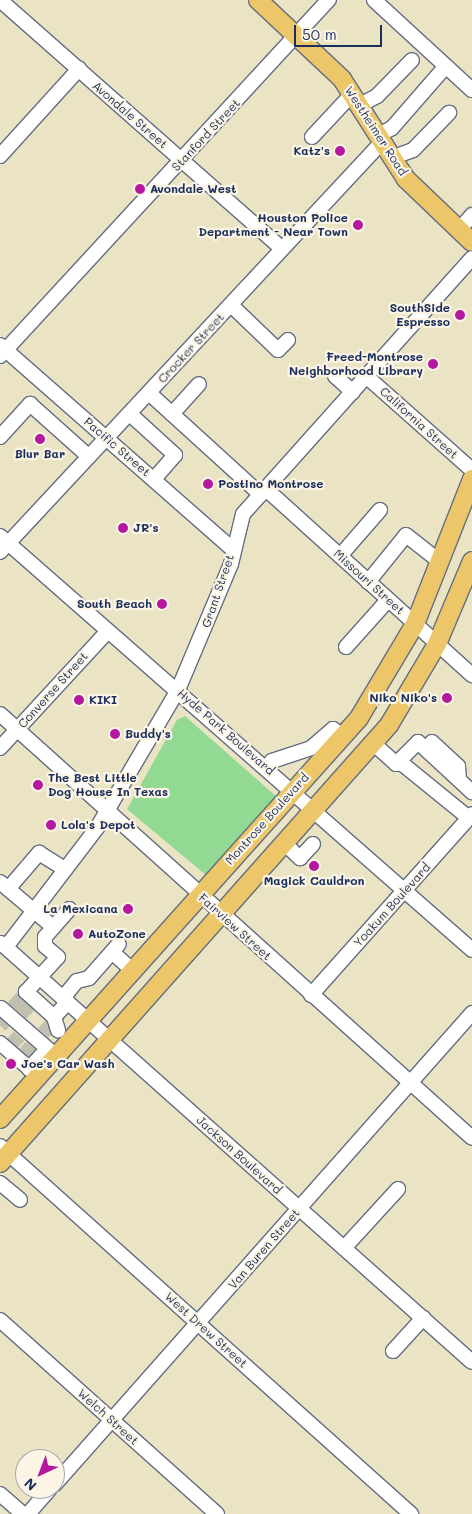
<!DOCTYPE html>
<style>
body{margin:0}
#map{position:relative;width:472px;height:1514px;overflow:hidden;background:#ebe4c4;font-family:Mali,sans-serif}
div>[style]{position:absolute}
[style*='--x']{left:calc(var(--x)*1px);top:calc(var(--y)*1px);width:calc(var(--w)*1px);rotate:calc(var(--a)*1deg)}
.green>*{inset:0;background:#92d994}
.minor-tunnel>*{height:14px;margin-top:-7px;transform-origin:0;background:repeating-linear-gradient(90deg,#c1c0b0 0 14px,transparent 0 21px)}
.roads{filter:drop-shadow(1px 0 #646e82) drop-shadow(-1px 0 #646e82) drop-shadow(0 1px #646e82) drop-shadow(0 -1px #646e82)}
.minor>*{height:14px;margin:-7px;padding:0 7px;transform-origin:7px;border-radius:7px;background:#fff}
.major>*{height:18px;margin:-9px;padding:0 9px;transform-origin:9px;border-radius:9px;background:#ecc669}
.dots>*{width:14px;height:14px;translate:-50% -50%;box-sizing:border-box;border:2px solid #fcf5e5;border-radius:50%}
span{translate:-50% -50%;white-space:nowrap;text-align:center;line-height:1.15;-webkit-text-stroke:4.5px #fcf5e5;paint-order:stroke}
.street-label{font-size:12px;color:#1b2f5e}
.poi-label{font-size:12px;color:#1b2f5e;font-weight:700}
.right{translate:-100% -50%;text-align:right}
.left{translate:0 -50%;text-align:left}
.north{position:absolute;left:15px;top:1449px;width:50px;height:50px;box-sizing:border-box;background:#fcf5e5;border:1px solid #a2a6af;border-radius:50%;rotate:223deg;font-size:14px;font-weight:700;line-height:20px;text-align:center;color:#1b2f5e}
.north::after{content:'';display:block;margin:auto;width:18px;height:22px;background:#b5179e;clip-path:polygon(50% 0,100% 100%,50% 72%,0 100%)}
.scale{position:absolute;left:294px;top:25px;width:88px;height:22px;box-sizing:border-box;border:2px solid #1b2f5e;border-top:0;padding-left:6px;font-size:15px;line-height:18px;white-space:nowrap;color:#1b2f5e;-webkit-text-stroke:4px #fcf5e5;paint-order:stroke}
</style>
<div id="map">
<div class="green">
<i style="clip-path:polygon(185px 716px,278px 798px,207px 876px,127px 809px,177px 720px)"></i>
</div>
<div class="minor-tunnel">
<i style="--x:13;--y:1007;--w:13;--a:-48"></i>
<i style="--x:21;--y:1014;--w:13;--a:-45"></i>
<i style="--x:0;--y:1026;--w:6;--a:-45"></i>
<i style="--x:43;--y:1033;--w:13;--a:-45"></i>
<i style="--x:11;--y:1045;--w:12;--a:-48"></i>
<i style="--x:23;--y:1056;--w:13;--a:-51"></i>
</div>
<div class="roads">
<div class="minor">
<i style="--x:0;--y:0;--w:376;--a:41.4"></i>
<i style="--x:374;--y:0;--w:133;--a:42.6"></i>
<i style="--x:360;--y:105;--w:19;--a:-28"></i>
<i style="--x:377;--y:96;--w:50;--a:-45.8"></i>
<i style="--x:377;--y:136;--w:17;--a:-28"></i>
<i style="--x:392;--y:128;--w:82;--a:-48.9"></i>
<i style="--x:312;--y:137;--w:60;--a:-47"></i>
<i style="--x:0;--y:156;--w:118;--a:-47.8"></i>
<i style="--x:391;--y:158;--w:23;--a:-20"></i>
<i style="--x:413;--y:150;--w:52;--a:-45.8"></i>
<i style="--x:459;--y:230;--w:20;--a:-49"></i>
<i style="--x:231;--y:305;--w:65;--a:43.8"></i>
<i style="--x:278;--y:350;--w:14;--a:-45"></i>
<i style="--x:0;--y:345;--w:310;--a:41.3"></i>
<i style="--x:0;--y:356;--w:485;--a:-47.3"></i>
<i style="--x:335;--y:376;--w:24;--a:42"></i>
<i style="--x:367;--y:377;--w:140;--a:41.5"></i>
<i style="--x:149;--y:393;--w:151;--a:42.3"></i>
<i style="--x:130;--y:414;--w:61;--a:42.3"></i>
<i style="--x:175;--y:455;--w:32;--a:131"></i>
<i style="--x:172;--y:414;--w:40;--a:-48"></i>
<i style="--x:0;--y:437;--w:45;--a:-47.7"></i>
<i style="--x:30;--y:404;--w:76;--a:41.8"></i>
<i style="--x:266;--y:489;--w:278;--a:42.1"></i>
<i style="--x:0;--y:536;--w:628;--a:41.25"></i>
<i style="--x:0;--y:552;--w:559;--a:-47.03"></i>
<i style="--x:340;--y:556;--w:61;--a:-49"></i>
<i style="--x:368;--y:582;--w:60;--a:-51"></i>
<i style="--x:406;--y:535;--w:42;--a:38.2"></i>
<i style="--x:346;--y:647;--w:63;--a:-48.2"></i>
<i style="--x:0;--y:714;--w:634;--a:41.93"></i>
<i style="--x:432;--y:742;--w:35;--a:43"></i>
<i style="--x:458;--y:766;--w:13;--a:86"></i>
<i style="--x:374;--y:744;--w:30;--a:42"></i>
<i style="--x:396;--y:764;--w:31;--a:-45"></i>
<i style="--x:418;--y:742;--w:74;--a:42.8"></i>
<i style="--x:0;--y:748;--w:156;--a:-47.3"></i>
<i style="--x:400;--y:762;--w:89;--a:39.1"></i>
<i style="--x:267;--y:767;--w:8;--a:-50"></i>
<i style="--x:272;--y:761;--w:41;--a:-18.4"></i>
<i style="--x:311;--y:748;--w:29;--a:-41"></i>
<i style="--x:333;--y:729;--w:12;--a:35"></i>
<i style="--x:285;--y:844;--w:21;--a:43"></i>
<i style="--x:300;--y:858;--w:19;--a:-47"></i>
<i style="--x:0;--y:882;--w:70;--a:40.3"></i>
<i style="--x:8;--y:889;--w:48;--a:-49.3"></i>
<i style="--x:39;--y:853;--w:31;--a:32"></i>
<i style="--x:1;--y:943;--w:630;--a:41.66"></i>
<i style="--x:6;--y:947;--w:150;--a:-52.6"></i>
<i style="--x:97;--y:828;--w:160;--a:-59.6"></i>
<i style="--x:178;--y:690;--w:137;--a:-67.2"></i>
<i style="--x:231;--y:564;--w:51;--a:-76.5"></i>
<i style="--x:243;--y:514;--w:343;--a:-48.2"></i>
<i style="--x:112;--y:952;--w:27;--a:42"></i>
<i style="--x:311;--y:995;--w:242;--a:-48.3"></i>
<i style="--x:63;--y:998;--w:22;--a:-51"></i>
<i style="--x:77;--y:981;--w:12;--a:-14"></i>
<i style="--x:89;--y:978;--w:45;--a:-48.6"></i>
<i style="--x:68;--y:1002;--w:21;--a:133"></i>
<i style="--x:54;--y:1017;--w:38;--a:-138"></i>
<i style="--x:26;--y:992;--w:47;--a:-47.6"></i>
<i style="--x:58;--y:957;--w:17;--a:-140"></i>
<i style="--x:45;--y:946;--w:9;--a:-90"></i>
<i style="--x:45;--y:937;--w:37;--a:-49"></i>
<i style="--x:1;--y:1008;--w:73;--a:41.1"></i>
<i style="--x:54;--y:1017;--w:14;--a:73"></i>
<i style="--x:0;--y:1043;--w:50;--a:41"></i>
<i style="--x:29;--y:1069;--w:27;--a:-48"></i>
<i style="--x:0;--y:1146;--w:552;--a:41.84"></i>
<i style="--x:0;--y:1183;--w:26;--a:40"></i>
<i style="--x:344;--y:1248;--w:80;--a:-47.5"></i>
<i style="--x:0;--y:1320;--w:291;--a:41.8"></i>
<i style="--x:393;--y:1351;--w:45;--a:-47.7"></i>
<i style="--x:55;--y:1484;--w:629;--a:-48.48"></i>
<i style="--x:0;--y:1494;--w:30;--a:41"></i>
<i style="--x:28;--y:1514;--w:33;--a:-49"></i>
</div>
<div class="major">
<i style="--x:258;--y:0;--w:115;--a:43.2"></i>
<i style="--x:342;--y:79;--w:119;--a:57.4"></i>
<i style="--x:406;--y:179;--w:91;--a:43.7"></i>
<i style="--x:0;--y:1119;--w:538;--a:-48.16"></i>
<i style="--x:359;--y:718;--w:109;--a:-59.2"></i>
<i style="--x:415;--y:624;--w:156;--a:-68.5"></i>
<i style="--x:0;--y:1163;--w:586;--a:-48.39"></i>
<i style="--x:389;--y:725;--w:94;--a:-59.3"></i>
<i style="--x:437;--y:644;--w:90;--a:-67.1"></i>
</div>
</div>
<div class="dots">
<i style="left:340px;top:151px;background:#b5179e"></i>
<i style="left:140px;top:189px;background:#b5179e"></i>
<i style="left:358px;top:225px;background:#b5179e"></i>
<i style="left:460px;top:315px;background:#b5179e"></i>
<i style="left:433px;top:364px;background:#b5179e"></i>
<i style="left:40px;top:439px;background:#b5179e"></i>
<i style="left:208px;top:484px;background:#b5179e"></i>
<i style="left:123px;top:528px;background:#b5179e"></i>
<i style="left:162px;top:604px;background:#b5179e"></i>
<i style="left:447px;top:698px;background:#b5179e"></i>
<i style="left:79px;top:700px;background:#b5179e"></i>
<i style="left:115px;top:734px;background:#b5179e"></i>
<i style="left:38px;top:785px;background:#b5179e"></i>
<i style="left:51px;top:825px;background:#b5179e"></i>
<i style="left:314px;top:866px;background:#b5179e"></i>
<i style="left:128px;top:909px;background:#b5179e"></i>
<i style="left:78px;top:934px;background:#b5179e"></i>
<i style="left:11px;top:1064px;background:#b5179e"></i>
</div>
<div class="street-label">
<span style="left:130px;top:115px;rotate:41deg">Avondale Street</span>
<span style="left:376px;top:131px;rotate:57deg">Westheimer Road</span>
<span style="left:206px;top:135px;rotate:-47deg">Stanford Street</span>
<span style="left:191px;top:348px;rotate:-47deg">Crocker Street</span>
<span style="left:419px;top:423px;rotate:42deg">California Street</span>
<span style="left:117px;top:447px;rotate:41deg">Pacific Street</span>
<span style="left:369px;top:582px;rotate:42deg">Missouri Street</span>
<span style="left:218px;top:591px;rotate:-71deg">Grant Street</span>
<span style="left:53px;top:690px;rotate:-48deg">Converse Street</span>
<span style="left:226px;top:732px;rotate:41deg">Hyde Park Boulevard</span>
<span style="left:267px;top:819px;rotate:-48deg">Montrose Boulevard</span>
<span style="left:392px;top:905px;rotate:-48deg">Yoakum Boulevard</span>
<span style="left:235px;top:927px;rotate:42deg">Fairview Street</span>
<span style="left:239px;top:1155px;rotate:42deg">Jackson Boulevard</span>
<span style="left:264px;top:1249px;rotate:-49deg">Van Buren Street</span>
<span style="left:206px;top:1330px;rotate:42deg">West Drew Street</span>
<span style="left:108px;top:1417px;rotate:42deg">Welch Street</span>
</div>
<div class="poi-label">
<span class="right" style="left:330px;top:151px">Katz's</span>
<span class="left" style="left:150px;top:189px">Avondale West</span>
<span class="right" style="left:348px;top:225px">Houston Police<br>Department - Near Town</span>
<span class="right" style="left:450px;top:315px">SouthSide<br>Espresso</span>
<span class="right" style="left:423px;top:364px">Freed-Montrose<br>Neighborhood Library</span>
<span style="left:40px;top:454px">Blur Bar</span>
<span class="left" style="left:218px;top:484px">Postino Montrose</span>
<span class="left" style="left:133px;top:528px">JR's</span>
<span class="right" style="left:152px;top:604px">South Beach</span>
<span class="right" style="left:437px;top:698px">Niko Niko's</span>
<span class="left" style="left:89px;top:700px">KIKI</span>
<span class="left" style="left:125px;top:734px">Buddy's</span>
<span class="left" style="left:48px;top:785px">The Best Little<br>Dog House In Texas</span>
<span class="left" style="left:61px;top:825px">Lola's Depot</span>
<span style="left:314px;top:881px">Magick Cauldron</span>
<span class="right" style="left:118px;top:909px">La Mexicana</span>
<span class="left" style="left:88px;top:934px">AutoZone</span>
<span class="left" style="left:21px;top:1064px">Joe's Car Wash</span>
</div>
<div class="north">N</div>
<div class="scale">50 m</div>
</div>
